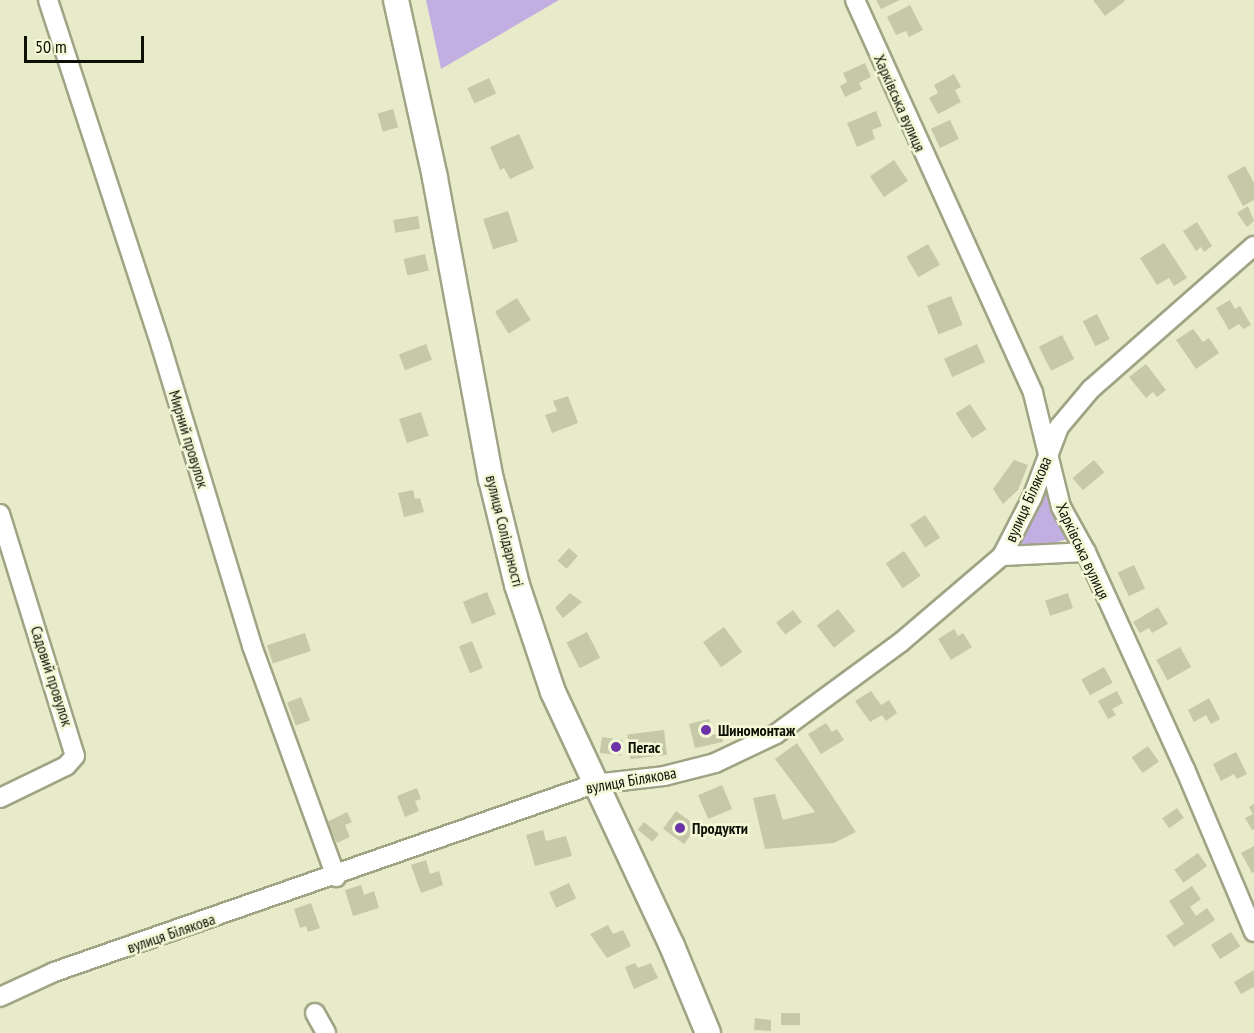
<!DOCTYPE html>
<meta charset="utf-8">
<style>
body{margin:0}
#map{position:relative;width:1254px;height:1033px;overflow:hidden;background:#e7ebca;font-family:"PT Sans Narrow",sans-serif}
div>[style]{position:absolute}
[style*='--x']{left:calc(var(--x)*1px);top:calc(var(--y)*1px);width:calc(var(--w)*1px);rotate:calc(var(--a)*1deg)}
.green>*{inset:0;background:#c3aee1}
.building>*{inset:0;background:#c5c9a8;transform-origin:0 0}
.roads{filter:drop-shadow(2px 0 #a0a484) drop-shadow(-2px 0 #a0a484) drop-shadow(0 2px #a0a484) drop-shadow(0 -2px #a0a484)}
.street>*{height:18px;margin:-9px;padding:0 9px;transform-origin:9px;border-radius:9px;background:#fff}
.secondary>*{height:24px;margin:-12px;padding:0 12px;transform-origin:12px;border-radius:12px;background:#fff}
.dots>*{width:16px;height:16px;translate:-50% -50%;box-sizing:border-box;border:3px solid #f4f8d7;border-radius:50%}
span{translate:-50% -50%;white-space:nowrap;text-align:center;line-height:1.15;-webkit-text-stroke:5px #f4f8d7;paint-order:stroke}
.street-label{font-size:16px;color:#0f1005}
.poi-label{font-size:16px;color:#0f1005;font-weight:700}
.left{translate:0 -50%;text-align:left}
.scale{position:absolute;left:24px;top:36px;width:120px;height:27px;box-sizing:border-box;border:3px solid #0f1005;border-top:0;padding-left:8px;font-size:18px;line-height:21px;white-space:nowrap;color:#0f1005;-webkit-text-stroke:4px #f4f8d7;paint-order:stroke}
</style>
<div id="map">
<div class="green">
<i style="clip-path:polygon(426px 0,559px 0,441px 69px)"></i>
<i style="clip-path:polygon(1046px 478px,1071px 538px,1030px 550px,1023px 548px,1019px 544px)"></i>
</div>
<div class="building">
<i style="clip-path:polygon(876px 0,900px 0,881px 9px)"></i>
<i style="clip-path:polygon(1093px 0,1124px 0,1125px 1px,1105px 16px)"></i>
<i style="clip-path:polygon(910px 5px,923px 30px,909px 37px,906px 31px,896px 35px,887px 17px)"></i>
<i style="clip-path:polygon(865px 63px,871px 77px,859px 83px,862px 89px,845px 97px,840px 86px,847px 82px,843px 73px)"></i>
<i style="clip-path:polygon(954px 74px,961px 87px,955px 90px,961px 102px,938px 114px,929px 98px,938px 93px,934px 85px)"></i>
<i style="left:489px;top:78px;width:17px;height:24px;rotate:65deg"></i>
<i style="left:393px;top:109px;width:19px;height:16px;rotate:74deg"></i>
<i style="clip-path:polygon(876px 111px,882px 126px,872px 130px,875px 139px,857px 147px,847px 123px)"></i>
<i style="left:950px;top:120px;width:21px;height:21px;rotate:65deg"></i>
<i style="clip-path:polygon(519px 134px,534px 168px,510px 179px,504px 168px,500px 170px,490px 147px)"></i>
<i style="left:894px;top:160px;width:25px;height:29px;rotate:56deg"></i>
<i style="clip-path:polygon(1245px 166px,1254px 183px,1254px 200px,1243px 206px,1227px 176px)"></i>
<i style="clip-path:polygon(1248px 206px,1254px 221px,1247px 227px,1237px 213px)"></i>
<i style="left:508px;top:211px;width:32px;height:26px;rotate:72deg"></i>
<i style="left:418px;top:216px;width:13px;height:25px;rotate:81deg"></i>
<i style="clip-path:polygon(1197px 222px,1212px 246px,1204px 252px,1201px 247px,1196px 251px,1183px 231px)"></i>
<i style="clip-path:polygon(1164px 243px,1187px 278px,1174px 286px,1169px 278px,1157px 285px,1140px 258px)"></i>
<i style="left:928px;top:244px;width:24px;height:25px;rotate:60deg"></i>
<i style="left:425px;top:254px;width:17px;height:22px;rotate:77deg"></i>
<i style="left:951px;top:296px;width:31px;height:26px;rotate:68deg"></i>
<i style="left:517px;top:298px;width:26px;height:26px;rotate:58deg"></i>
<i style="clip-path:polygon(1230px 300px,1235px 309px,1240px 306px,1251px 325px,1243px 329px,1239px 324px,1229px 330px,1216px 308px)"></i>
<i style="left:1097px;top:314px;width:28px;height:16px;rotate:63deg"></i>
<i style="clip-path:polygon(1193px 329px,1203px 342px,1209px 338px,1219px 353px,1196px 369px,1176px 340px)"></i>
<i style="left:1062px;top:335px;width:27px;height:26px;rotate:63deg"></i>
<i style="left:426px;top:344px;width:17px;height:29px;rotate:69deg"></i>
<i style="left:977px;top:344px;width:20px;height:36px;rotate:66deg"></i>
<i style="clip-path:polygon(1146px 364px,1166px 390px,1157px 397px,1153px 392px,1146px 398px,1129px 377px)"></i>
<i style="clip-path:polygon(568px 396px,578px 423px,552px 433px,545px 415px,557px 411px,553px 401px)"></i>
<i style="left:970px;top:404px;width:30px;height:17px;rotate:57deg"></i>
<i style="left:421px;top:412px;width:25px;height:23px;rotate:72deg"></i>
<i style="clip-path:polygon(1014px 460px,1028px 465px,1018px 490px,1003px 504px,993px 489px)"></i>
<i style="left:1094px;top:460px;width:16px;height:28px;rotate:50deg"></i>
<i style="clip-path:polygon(413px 490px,415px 499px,420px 498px,424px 512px,404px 517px,398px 493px)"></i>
<i style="left:925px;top:515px;width:27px;height:18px;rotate:56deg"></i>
<i style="left:569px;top:548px;width:12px;height:17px;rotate:42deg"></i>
<i style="left:904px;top:551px;width:30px;height:22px;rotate:56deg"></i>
<i style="left:1134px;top:565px;width:26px;height:18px;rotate:65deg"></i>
<i style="left:487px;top:592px;width:24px;height:26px;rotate:68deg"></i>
<i style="clip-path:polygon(570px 593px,582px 602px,563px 618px,555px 608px)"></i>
<i style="left:1068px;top:593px;width:16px;height:24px;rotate:72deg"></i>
<i style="clip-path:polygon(1158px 607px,1168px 624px,1152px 633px,1149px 628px,1140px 633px,1133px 622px)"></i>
<i style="left:838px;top:609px;width:28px;height:27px;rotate:52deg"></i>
<i style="left:793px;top:610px;width:15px;height:21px;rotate:53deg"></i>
<i style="left:724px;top:627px;width:31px;height:26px;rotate:54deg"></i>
<i style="clip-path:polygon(954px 629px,958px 636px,963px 633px,972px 647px,951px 660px,938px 639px)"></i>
<i style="left:587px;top:632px;width:29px;height:23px;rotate:63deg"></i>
<i style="left:305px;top:633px;width:19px;height:40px;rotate:72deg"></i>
<i style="left:472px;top:641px;width:29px;height:14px;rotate:68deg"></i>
<i style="left:1180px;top:647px;width:23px;height:27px;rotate:61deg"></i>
<i style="left:1104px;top:667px;width:18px;height:26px;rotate:61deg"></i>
<i style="clip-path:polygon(871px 691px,881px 705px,889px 700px,897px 713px,886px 721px,882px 715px,870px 722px,855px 701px)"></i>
<i style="clip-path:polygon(1117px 691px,1123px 703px,1112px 709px,1116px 715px,1108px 719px,1098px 701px)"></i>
<i style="left:301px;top:697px;width:25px;height:15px;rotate:69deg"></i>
<i style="clip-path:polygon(1209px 698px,1220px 719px,1211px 724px,1206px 715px,1194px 722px,1188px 710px)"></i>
<i style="clip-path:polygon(709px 719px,713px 735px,721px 733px,723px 742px,695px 748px,689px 724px)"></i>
<i style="clip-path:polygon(826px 723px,832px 732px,837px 729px,844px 740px,821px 754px,808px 734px)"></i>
<i style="left:664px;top:730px;width:25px;height:37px;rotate:83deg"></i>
<i style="left:602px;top:737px;width:21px;height:16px;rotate:8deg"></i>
<i style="clip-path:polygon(797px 743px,856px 832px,834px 843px,765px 849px,753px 798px,775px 794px,783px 820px,815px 812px,775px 759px)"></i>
<i style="left:1148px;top:746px;width:19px;height:20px;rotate:55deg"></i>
<i style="clip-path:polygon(1236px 752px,1247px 774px,1237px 779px,1234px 774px,1221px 781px,1213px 764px)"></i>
<i style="left:722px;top:785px;width:26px;height:26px;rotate:67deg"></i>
<i style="clip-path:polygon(417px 788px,421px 799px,415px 801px,419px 811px,405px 817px,397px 796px)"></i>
<i style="clip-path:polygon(1254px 804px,1254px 829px,1252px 830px,1245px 818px,1253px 814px,1249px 807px)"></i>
<i style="left:1177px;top:808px;width:12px;height:18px;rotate:55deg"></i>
<i style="left:676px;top:811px;width:26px;height:22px;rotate:36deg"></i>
<i style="clip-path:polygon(347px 812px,352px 822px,345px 825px,350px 837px,337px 843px,327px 822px)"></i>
<i style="left:644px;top:822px;width:19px;height:10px;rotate:39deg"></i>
<i style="clip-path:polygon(543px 830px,546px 841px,566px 836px,572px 856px,535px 866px,526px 835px)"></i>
<i style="clip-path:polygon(1254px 846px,1254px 872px,1252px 873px,1241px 853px)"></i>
<i style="left:1198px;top:853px;width:16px;height:29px;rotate:55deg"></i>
<i style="clip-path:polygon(426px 860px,430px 874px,439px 871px,443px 885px,421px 893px,411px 865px)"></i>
<i style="left:569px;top:883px;width:17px;height:22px;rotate:65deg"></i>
<i style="clip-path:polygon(361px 885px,364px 895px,374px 891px,379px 908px,353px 916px,345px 890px)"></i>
<i style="clip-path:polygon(1192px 886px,1201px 899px,1190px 907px,1196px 916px,1207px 908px,1215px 920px,1174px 947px,1166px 936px,1184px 924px,1169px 901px)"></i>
<i style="clip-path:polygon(311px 903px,320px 928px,308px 932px,306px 926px,300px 928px,294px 909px)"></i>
<i style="clip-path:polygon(608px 925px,613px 934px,623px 930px,631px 946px,607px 958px,590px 934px)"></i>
<i style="left:1231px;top:932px;width:17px;height:24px;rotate:57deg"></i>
<i style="clip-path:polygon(635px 963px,638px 968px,651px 963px,658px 978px,634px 989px,625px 967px)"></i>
<i style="clip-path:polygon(1254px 970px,1254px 987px,1241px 994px,1234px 982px)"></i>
<i style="left:781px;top:1013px;width:19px;height:12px"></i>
<i style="clip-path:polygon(755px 1018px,771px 1020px,771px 1031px,754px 1030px)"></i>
</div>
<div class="roads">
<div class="street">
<i style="--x:48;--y:0;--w:364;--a:71.9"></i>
<i style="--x:161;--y:346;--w:313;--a:73.1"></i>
<i style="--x:252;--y:646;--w:246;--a:70"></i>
<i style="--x:855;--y:0;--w:431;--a:65.6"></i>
<i style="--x:1033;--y:393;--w:117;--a:76.2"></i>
<i style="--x:1061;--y:507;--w:51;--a:60.9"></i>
<i style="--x:1086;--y:552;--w:239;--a:65.5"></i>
<i style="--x:1185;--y:769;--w:177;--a:67.1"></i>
<i style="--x:0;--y:514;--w:253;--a:72.8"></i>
<i style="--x:75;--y:756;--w:13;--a:132"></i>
<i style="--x:66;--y:766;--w:73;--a:154.1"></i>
<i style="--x:1002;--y:556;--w:84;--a:-2.7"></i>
<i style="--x:0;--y:997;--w:60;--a:-24.8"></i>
<i style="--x:54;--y:972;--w:572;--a:-19.2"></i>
<i style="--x:594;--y:784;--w:70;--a:-6.5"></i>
<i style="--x:664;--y:776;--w:53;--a:-14.3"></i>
<i style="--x:715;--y:763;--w:68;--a:-25.4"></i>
<i style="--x:776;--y:734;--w:154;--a:-36.3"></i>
<i style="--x:900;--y:643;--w:134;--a:-40.5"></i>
<i style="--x:1002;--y:556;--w:65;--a:-62.7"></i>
<i style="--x:1032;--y:498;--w:76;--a:-69.2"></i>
<i style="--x:1059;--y:427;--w:50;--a:-49.9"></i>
<i style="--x:1091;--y:389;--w:217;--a:-41.3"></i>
<i style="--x:315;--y:1013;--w:23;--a:61"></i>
</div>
<div class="secondary">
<i style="--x:396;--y:0;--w:182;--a:77.6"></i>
<i style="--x:435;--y:178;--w:306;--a:79.5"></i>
<i style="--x:491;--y:479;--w:109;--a:76.2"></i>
<i style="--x:517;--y:585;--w:113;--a:71.4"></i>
<i style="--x:553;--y:692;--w:280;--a:64.9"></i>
<i style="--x:672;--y:946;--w:94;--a:67.5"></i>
</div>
</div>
<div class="dots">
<i style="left:706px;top:730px;background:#6e32a8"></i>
<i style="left:616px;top:747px;background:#6e32a8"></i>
<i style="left:680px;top:828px;background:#6e32a8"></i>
</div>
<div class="street-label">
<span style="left:900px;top:103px;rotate:66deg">Харківська вулиця</span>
<span style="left:189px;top:439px;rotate:73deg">Мирний провулок</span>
<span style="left:1028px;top:499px;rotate:-66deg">вулиця Білякова</span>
<span style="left:505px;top:531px;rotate:76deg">вулиця Солідарності</span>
<span style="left:1083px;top:551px;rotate:65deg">Харківська вулиця</span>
<span style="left:52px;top:676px;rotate:72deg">Садовий провулок</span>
<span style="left:631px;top:780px;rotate:-10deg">вулиця Білякова</span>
<span style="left:171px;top:933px;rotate:-19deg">вулиця Білякова</span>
</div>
<div class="poi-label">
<span class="left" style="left:718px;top:730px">Шиномонтаж</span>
<span class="left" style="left:628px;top:747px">Пегас</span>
<span class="left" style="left:692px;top:828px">Продукти</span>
</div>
<div class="scale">50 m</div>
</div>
